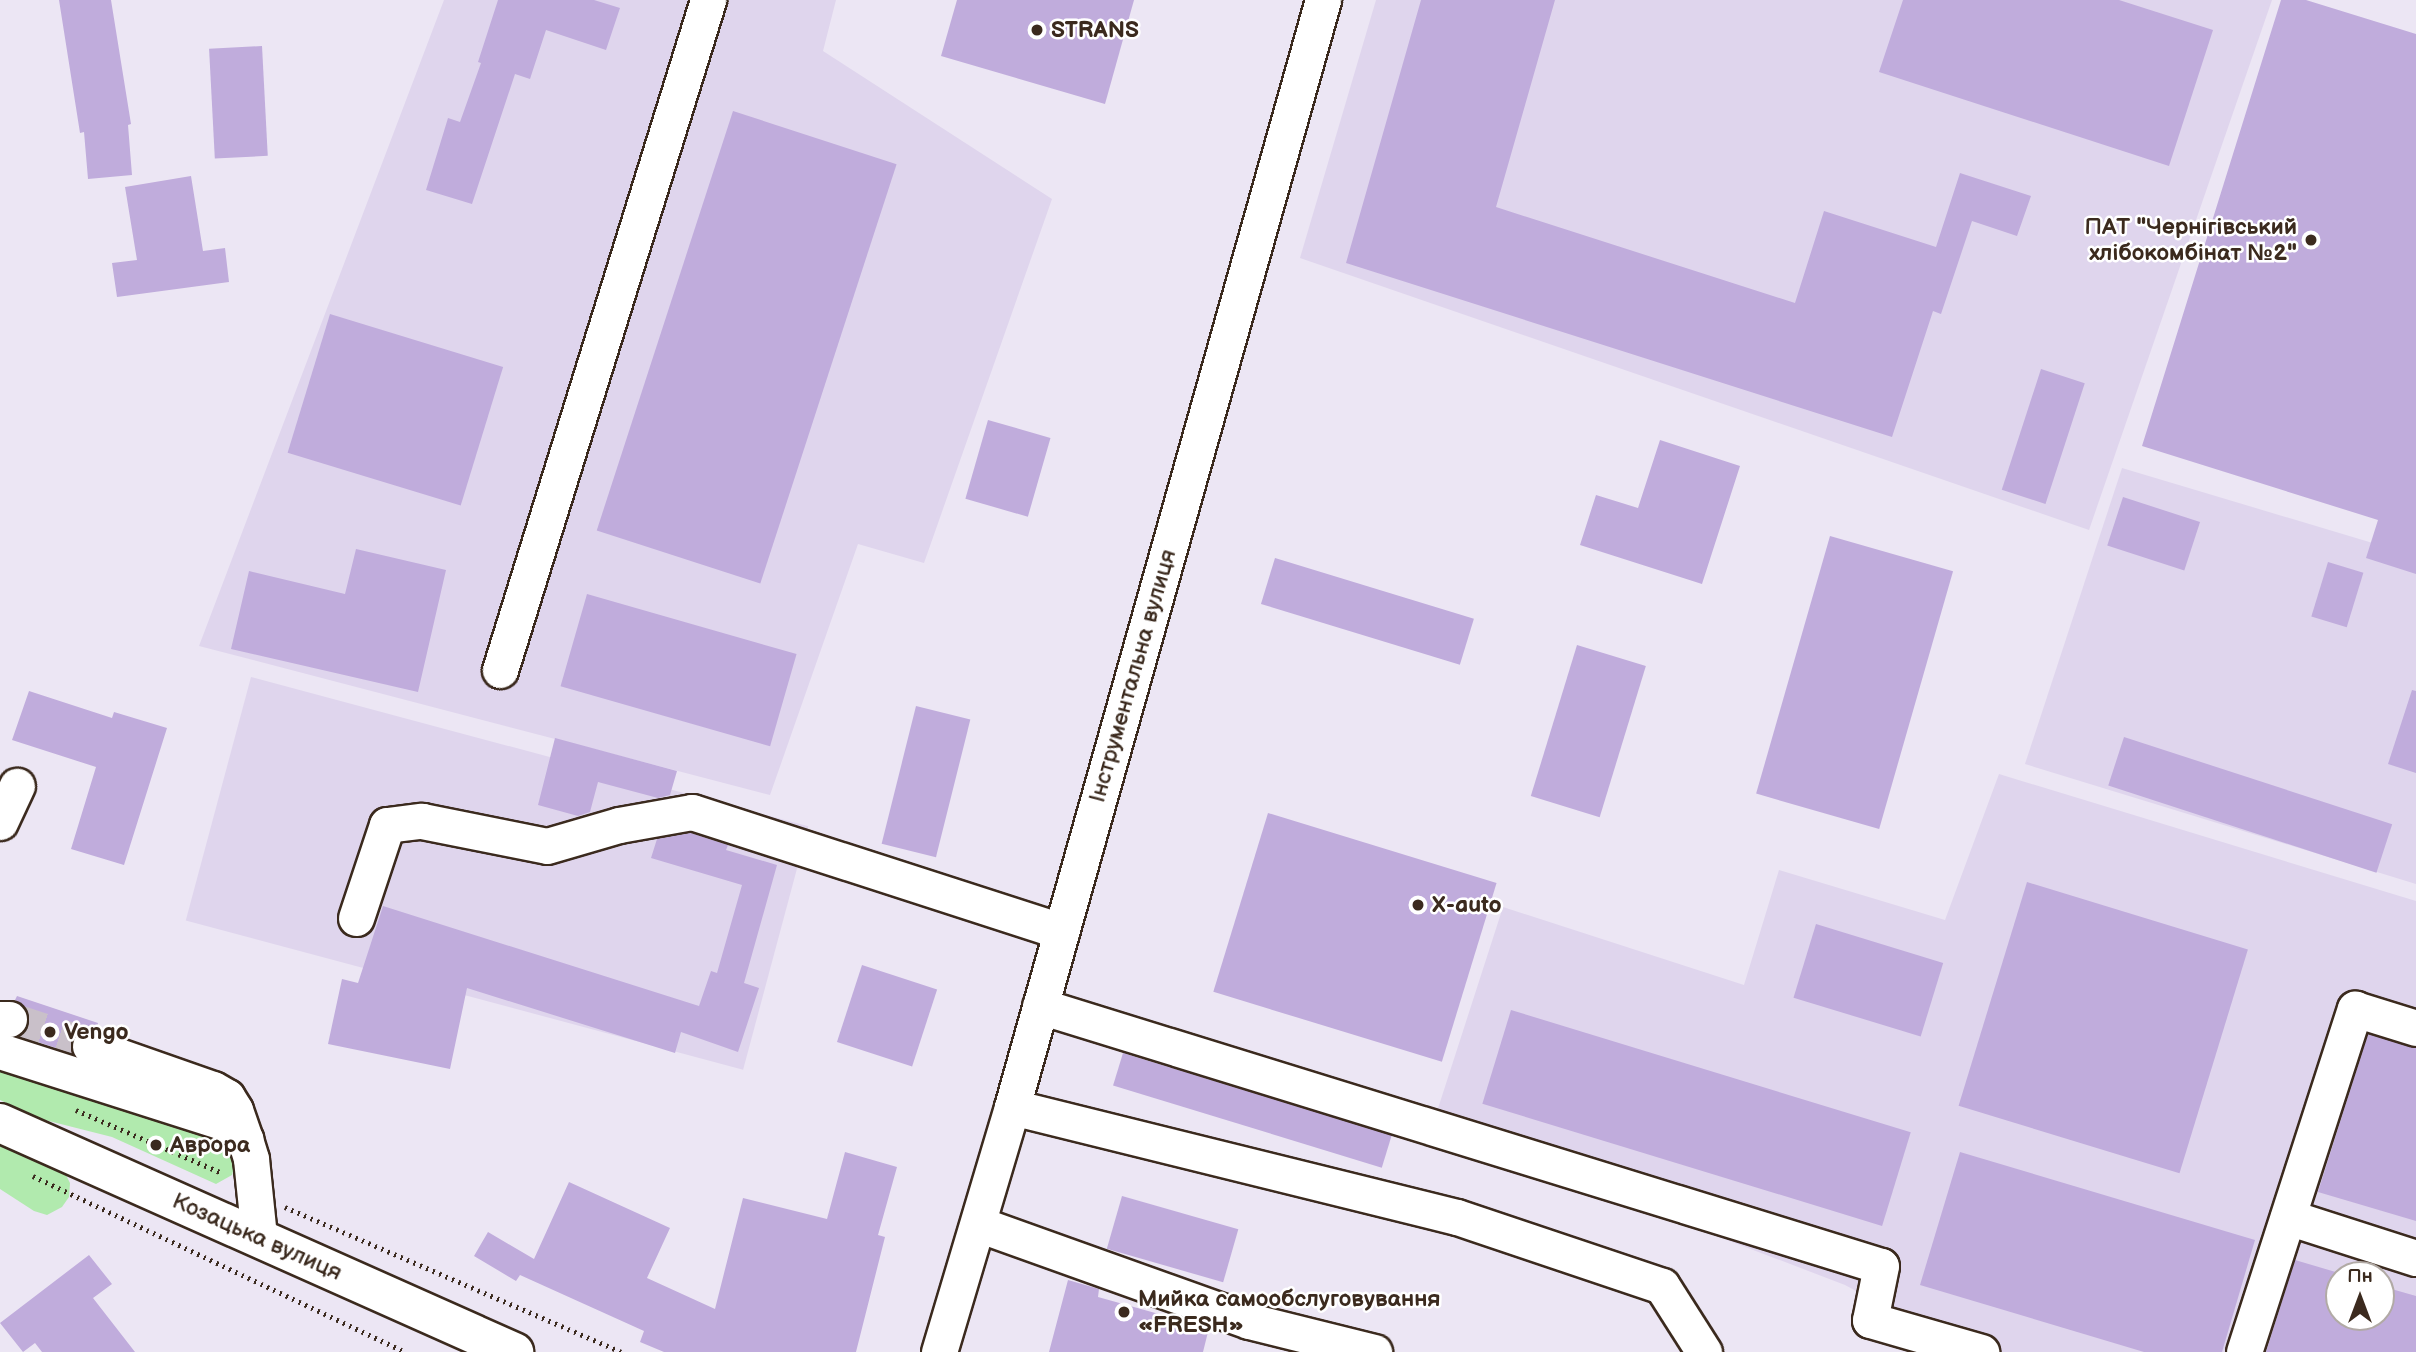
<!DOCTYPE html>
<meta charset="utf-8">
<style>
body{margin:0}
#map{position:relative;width:2416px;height:1352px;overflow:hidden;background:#ece6f4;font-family:"Balsamiq Sans",sans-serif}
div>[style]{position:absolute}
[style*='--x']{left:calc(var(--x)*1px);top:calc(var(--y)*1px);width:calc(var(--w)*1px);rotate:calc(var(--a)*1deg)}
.built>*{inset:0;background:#dfd5ed;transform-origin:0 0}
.green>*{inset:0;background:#b1eaae}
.building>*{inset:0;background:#c0acdc;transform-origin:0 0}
.minor-tunnel>*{height:35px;margin-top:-17.5px;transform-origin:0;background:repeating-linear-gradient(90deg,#c9c0c9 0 35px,transparent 0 53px)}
.path>*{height:4.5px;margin-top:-2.25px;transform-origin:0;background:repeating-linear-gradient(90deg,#3b2a1e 0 2px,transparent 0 7px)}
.roads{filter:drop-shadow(2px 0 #3b2a1e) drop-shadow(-2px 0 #3b2a1e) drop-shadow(0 2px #3b2a1e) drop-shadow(0 -2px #3b2a1e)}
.minor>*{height:35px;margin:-17.5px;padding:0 17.5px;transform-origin:17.5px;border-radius:17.5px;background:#fff}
.major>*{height:38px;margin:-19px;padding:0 19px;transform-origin:19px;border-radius:19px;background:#fff}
.dots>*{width:19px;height:19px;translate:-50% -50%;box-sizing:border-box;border:4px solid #fff;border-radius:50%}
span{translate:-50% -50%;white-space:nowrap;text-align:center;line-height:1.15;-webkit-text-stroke:5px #fff;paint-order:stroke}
.poi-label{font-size:23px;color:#3b2a1e;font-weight:700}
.left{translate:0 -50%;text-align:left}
.right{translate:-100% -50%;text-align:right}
.street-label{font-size:23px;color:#3b2a1e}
.north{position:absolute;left:2325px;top:1261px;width:70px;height:70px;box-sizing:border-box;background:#fff;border:2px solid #b1aaa5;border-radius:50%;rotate:0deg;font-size:19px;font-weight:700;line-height:28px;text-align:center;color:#3b2a1e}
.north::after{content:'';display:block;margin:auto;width:24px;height:32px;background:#3b2a1e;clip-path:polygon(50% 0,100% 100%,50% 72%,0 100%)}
</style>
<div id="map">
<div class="built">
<i style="clip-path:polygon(444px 0,836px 0,823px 51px,1052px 199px,924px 563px,858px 544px,770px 795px,199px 646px)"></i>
<i style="clip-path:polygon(1376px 0,2272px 0,2089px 530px,1300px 258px)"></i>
<i style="clip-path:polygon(2122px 468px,2416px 556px,2416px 884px,2025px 764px)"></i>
<i style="left:251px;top:677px;width:577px;height:252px;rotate:15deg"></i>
<i style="clip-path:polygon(evenodd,1999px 774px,2416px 901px,2416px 1352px,1997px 1352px,1892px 1310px,1845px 1285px,1432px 1127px,1503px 907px,1744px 985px,1779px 870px,1945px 920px,1999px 774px,2339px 1275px,2381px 1275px,2381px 1317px,2339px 1317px,2339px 1275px)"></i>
</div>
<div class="green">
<i style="clip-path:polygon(0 1063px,230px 1143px,235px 1164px,232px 1175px,216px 1184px,112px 1137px,41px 1119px,0 1100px)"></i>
<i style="clip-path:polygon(0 1143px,64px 1171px,70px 1183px,69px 1197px,62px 1207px,47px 1215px,34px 1211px,0 1189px)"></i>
</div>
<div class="building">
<i style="clip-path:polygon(59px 0,111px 0,131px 124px,128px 125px,132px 175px,88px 179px,84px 132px,80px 133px)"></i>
<i style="clip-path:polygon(498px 0,594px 0,620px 8px,606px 50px,546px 30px,530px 79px,515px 74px,472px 204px,426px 190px,448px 118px,460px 122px,481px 63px,478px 62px)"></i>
<i style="clip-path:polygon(957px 0,1134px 0,1105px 104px,941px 56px)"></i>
<i style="clip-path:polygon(1421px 0,1555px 0,1496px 207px,1795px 303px,1824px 211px,1936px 247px,1960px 173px,2031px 196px,2017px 236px,1972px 221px,1941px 314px,1933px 311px,1892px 437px,1346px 263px)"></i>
<i style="clip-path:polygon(1903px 0,2119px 0,2213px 30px,2169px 166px,1879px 72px)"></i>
<i style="clip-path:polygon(2281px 0,2306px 0,2416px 34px,2416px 574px,2366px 558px,2378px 520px,2142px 446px)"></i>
<i style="left:262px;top:46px;width:110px;height:53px;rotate:87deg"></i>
<i style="left:733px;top:111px;width:172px;height:441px;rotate:18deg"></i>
<i style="clip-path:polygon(191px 176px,203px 251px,225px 248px,229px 282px,117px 297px,112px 263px,137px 260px,125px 187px)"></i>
<i style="left:330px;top:314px;width:181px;height:145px;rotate:17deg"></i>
<i style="left:2041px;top:369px;width:46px;height:127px;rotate:18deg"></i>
<i style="left:988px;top:420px;width:65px;height:82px;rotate:16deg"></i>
<i style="clip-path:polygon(1660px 440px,1740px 466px,1702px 584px,1580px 545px,1596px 495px,1638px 508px)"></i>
<i style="left:2123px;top:497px;width:81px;height:51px;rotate:18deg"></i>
<i style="left:1830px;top:536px;width:128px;height:268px;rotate:16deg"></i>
<i style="clip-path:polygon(356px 549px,446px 570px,418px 692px,231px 649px,249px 571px,345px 594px)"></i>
<i style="left:1275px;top:558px;width:208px;height:48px;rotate:17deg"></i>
<i style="left:2328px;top:562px;width:37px;height:57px;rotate:17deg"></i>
<i style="left:587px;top:594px;width:218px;height:96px;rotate:16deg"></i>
<i style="left:1577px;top:645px;width:72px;height:158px;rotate:17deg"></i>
<i style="clip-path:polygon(2412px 690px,2416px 691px,2416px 773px,2388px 764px)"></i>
<i style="clip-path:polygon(29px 691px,112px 718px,114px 712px,167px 728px,124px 865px,71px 849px,96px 767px,12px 740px)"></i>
<i style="left:916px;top:706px;width:56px;height:142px;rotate:14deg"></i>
<i style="left:2124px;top:737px;width:282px;height:51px;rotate:18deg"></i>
<i style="clip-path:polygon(555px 738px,677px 771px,670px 795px,658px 798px,598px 782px,590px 812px,578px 816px,538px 805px)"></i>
<i style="left:1268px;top:813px;width:239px;height:187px;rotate:17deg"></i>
<i style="clip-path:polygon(691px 833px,728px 845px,726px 850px,777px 865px,744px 983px,759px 988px,738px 1052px,681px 1032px,675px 1053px,467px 988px,450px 1069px,328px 1044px,342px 979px,358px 983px,383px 906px,699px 1006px,711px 971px,717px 973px,742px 885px,651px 858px,657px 839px)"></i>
<i style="left:2027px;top:882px;width:231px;height:234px;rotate:17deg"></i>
<i style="left:1816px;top:924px;width:133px;height:77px;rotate:17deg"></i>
<i style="left:862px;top:965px;width:79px;height:81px;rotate:18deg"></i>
<i style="clip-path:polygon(17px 996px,98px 1023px,97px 1027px,86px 1026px,76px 1031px,71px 1040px,72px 1053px,19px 1036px,27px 1028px,29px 1018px,26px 1008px,15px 1000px)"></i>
<i style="left:1511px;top:1010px;width:418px;height:98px;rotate:17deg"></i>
<i style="clip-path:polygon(2368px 1034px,2416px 1048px,2416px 1221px,2318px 1192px)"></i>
<i style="left:1123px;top:1053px;width:281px;height:34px;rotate:17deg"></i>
<i style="clip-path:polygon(845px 1152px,897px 1167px,878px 1235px,885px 1237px,856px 1352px,664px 1352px,640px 1342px,644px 1331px,520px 1275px,516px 1281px,474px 1256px,488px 1232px,534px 1259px,569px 1182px,670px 1228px,647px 1278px,715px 1309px,743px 1198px,827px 1219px)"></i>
<i style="clip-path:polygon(1960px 1152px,2255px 1240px,2222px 1352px,2144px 1352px,1920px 1285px)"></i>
<i style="left:1122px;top:1196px;width:121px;height:55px;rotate:16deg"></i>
<i style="clip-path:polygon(89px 1255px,112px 1284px,93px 1298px,135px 1352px,42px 1352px,35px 1343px,23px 1352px,0 1323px)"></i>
<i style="clip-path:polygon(2295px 1260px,2339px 1273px,2339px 1317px,2381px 1317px,2381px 1286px,2416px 1296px,2416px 1352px,2266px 1352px)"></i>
<i style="clip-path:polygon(1068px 1280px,1099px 1289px,1098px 1297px,1209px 1328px,1203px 1352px,1049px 1352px)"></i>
</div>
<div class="minor-tunnel">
<i style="--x:9;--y:1019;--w:85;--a:18.4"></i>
</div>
<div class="path">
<i style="--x:76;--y:1110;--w:159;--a:23.3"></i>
<i style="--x:33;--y:1176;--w:412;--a:25.3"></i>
<i style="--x:285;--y:1207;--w:366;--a:23.3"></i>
</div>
<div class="roads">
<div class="minor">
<i style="--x:500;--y:670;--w:702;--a:-72.75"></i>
<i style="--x:0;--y:822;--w:40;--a:-65"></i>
<i style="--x:356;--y:918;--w:98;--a:-71.6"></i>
<i style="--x:387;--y:825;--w:35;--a:-7"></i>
<i style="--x:422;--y:821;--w:127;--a:11.3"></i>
<i style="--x:547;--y:846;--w:75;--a:-16.3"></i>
<i style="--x:619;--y:825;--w:74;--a:-10.1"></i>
<i style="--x:692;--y:812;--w:388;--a:17.9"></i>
<i style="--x:1040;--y:1006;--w:880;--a:17.18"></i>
<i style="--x:1881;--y:1266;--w:55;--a:101.5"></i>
<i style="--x:1870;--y:1320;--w:116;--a:16.1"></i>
<i style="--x:0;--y:1019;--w:9;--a:0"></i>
<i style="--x:90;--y:1046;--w:130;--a:19.3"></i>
<i style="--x:213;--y:1089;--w:16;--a:30"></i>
<i style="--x:227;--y:1097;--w:15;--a:58"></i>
<i style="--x:235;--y:1110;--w:31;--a:71"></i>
<i style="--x:0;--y:1051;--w:233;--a:17.7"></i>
<i style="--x:222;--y:1122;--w:29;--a:36"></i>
<i style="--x:245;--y:1139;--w:21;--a:73"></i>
<i style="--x:251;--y:1159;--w:78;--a:84.1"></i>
<i style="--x:1012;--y:1107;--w:458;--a:13.9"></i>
<i style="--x:1457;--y:1217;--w:216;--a:18.6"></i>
<i style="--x:1662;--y:1286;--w:78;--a:57.5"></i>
<i style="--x:2288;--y:1217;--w:134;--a:17.8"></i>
<i style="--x:978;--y:1224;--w:288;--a:19.7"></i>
<i style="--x:1249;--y:1321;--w:129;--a:13.9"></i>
<i style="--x:939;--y:1352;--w:256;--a:-73.4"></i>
<i style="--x:1012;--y:1107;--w:1150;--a:-74.31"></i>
<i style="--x:2244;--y:1352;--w:361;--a:-72.1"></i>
<i style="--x:2355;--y:1009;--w:64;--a:17.3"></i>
</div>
<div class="major">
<i style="--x:0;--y:1123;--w:563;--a:24.01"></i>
</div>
</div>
<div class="dots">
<i style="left:1037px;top:30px;background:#3b2a1e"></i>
<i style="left:2311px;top:240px;background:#3b2a1e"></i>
<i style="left:1418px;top:905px;background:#3b2a1e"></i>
<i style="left:50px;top:1032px;background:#3b2a1e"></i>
<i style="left:156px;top:1145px;background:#3b2a1e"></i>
<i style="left:1124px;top:1312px;background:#3b2a1e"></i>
</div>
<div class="poi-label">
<span class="left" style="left:1051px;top:30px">STRANS</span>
<span class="right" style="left:2297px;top:240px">ПАТ "Чернігівський<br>хлібокомбінат №2"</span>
<span class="left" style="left:1432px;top:905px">X-auto</span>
<span class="left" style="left:64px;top:1032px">Vengo</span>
<span class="left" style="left:170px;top:1145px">Аврора</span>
<span class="left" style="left:1138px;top:1312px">Мийка самообслуговування<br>«FRESH»</span>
</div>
<div class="street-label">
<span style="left:1133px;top:676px;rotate:-74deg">Інструментальна вулиця</span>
<span style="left:257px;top:1237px;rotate:24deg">Козацька вулиця</span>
</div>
<div class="north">Пн</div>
</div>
